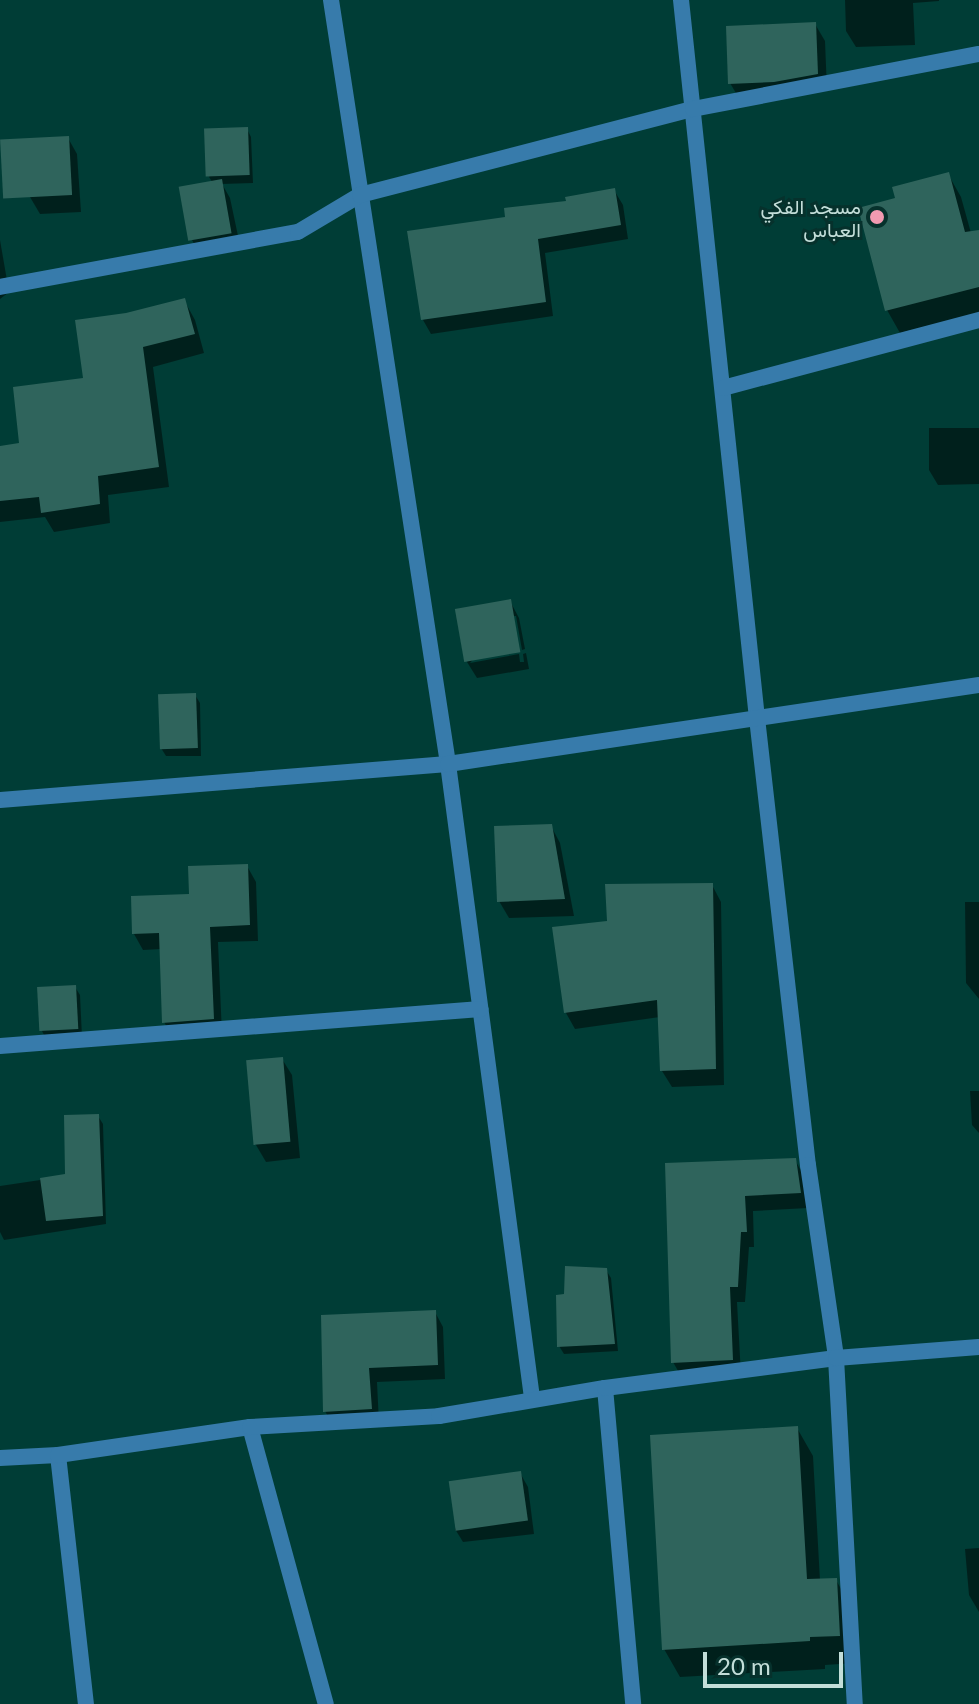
<!DOCTYPE html>
<meta charset="utf-8">
<style>
body{margin:0}
#map{position:relative;width:979px;height:1704px;overflow:hidden;background:#003d36;font-family:Lato,Vazirmatn,sans-serif}
div>[style]{position:absolute}
[style*='--x']{left:calc(var(--x)*1px);top:calc(var(--y)*1px);width:calc(var(--w)*1px);rotate:calc(var(--a)*1deg)}
.shadow>*{inset:0;background:#0007}
.building>*{inset:0;background:#2f645c;transform-origin:0 0}
.street>*{height:16px;margin:-8px;padding:0 8px;transform-origin:8px;border-radius:8px;background:#377bab}
.dots>*{width:22px;height:22px;translate:-50% -50%;box-sizing:border-box;border:4px solid #06312c;border-radius:50%}
span{translate:-50% -50%;white-space:nowrap;text-align:center;line-height:1.15;-webkit-text-stroke:6px #06312c;paint-order:stroke}
.poi-label{font-size:20px;color:#c3ded9}
.right{translate:-100% -50%;text-align:right}
.scale{position:absolute;left:703px;top:1652px;width:140px;height:36px;box-sizing:border-box;border:4px solid #c3ded9;border-top:0;padding-left:10px;font-size:24px;line-height:28px;white-space:nowrap;color:#c3ded9;-webkit-text-stroke:6px #06312c;paint-order:stroke}
</style>
<div id="map">
<div class="shadow">
<i style="clip-path:polygon(845px 0,939px 0,939px 1px,913px 3px,915px 45px,856px 47px,846px 31px)"></i>
<i style="clip-path:polygon(815px 24px,825px 41px,827px 90px,740px 100px,730px 83px)"></i>
<i style="clip-path:polygon(247px 129px,251px 137px,253px 183px,222px 184px,230px 198px,241px 250px,202px 257px,192px 240px,213px 183px,209px 177px)"></i>
<i style="clip-path:polygon(68px 138px,77px 154px,81px 212px,40px 214px,30px 197px)"></i>
<i style="clip-path:polygon(948px 174px,961px 197px,971px 233px,979px 232px,979px 313px,900px 333px,887px 310px,897px 200px)"></i>
<i style="clip-path:polygon(614px 190px,623px 205px,628px 239px,545px 253px,553px 316px,431px 334px,423px 320px,507px 218px)"></i>
<i style="clip-path:polygon(0 240px,9px 292px,0 299px)"></i>
<i style="clip-path:polygon(184px 300px,195px 320px,204px 353px,153px 367px,169px 487px,108px 495px,110px 523px,54px 532px,45px 517px,0 522px,0 448px,21px 445px,85px 380px,127px 315px)"></i>
<i style="clip-path:polygon(929px 428px,979px 428px,979px 484px,938px 485px,929px 470px)"></i>
<i style="clip-path:polygon(510px 601px,519px 618px,525px 649px,522px 650px,516px 616px,512px 616px,470px 663px,519px 654px,520px 662px,524px 662px,523px 654px,526px 653px,529px 669px,477px 678px,467px 662px)"></i>
<i style="clip-path:polygon(195px 695px,200px 703px,201px 756px,166px 756px,161px 748px)"></i>
<i style="clip-path:polygon(551px 826px,560px 843px,574px 916px,509px 918px,499px 901px)"></i>
<i style="clip-path:polygon(247px 866px,256px 882px,258px 941px,218px 942px,222px 1034px,173px 1038px,164px 1022px,162px 949px,143px 950px,134px 934px,191px 896px)"></i>
<i style="clip-path:polygon(712px 885px,721px 902px,724px 1085px,672px 1087px,662px 1071px,660px 1017px,575px 1029px,566px 1013px,609px 923px)"></i>
<i style="clip-path:polygon(965px 902px,979px 902px,979px 999px,966px 983px)"></i>
<i style="clip-path:polygon(75px 987px,80px 995px,82px 1037px,46px 1039px,42px 1031px)"></i>
<i style="clip-path:polygon(282px 1059px,292px 1075px,300px 1158px,266px 1162px,256px 1145px)"></i>
<i style="clip-path:polygon(970px 1091px,979px 1091px,979px 1133px,972px 1125px)"></i>
<i style="clip-path:polygon(98px 1116px,103px 1124px,106px 1224px,4px 1240px,0 1232px,0 1186px,67px 1176px)"></i>
<i style="clip-path:polygon(795px 1160px,804px 1176px,808px 1208px,753px 1211px,754px 1247px,749px 1247px,745px 1302px,737px 1302px,741px 1375px,682px 1378px,673px 1362px,667px 1165px)"></i>
<i style="clip-path:polygon(606px 1270px,611px 1278px,618px 1351px,564px 1354px,559px 1346px,566px 1296px)"></i>
<i style="clip-path:polygon(435px 1312px,443px 1327px,445px 1379px,377px 1382px,379px 1423px,333px 1426px,325px 1411px,323px 1317px)"></i>
<i style="clip-path:polygon(797px 1428px,813px 1456px,820px 1580px,836px 1580px,852px 1608px,855px 1663px,825px 1665px,825px 1669px,680px 1677px,664px 1649px)"></i>
<i style="clip-path:polygon(520px 1473px,528px 1487px,534px 1534px,463px 1542px,455px 1529px)"></i>
<i style="clip-path:polygon(979px 1548px,979px 1612px,969px 1595px,965px 1549px)"></i>
</div>
<div class="building">
<i style="clip-path:polygon(816px 22px,818px 74px,774px 82px,728px 84px,726px 26px)"></i>
<i style="left:248px;top:127px;width:48px;height:44px;rotate:88deg"></i>
<i style="left:69px;top:136px;width:59px;height:69px;rotate:87deg"></i>
<i style="clip-path:polygon(949px 172px,965px 232px,979px 230px,979px 287px,885px 311px,858px 208px,895px 198px,892px 187px)"></i>
<i style="left:222px;top:179px;width:55px;height:44px;rotate:80deg"></i>
<i style="clip-path:polygon(615px 188px,621px 225px,538px 239px,546px 302px,421px 320px,407px 231px,505px 217px,504px 208px,566px 201px,565px 197px)"></i>
<i style="clip-path:polygon(185px 298px,195px 334px,143px 347px,159px 467px,98px 476px,100px 504px,41px 513px,39px 497px,0 501px,0 446px,19px 443px,13px 387px,83px 378px,75px 320px,126px 313px)"></i>
<i style="left:511px;top:599px;width:54px;height:57px;rotate:80deg"></i>
<i style="left:196px;top:693px;width:55px;height:38px;rotate:88deg"></i>
<i style="clip-path:polygon(552px 824px,565px 899px,497px 902px,494px 826px)"></i>
<i style="clip-path:polygon(248px 864px,250px 925px,210px 927px,214px 1019px,162px 1023px,159px 933px,132px 934px,131px 896px,189px 894px,188px 866px)"></i>
<i style="clip-path:polygon(713px 883px,716px 1069px,660px 1071px,657px 1000px,564px 1013px,552px 927px,607px 921px,605px 884px)"></i>
<i style="left:76px;top:985px;width:44px;height:39px;rotate:87deg"></i>
<i style="left:283px;top:1057px;width:85px;height:37px;rotate:85deg"></i>
<i style="clip-path:polygon(99px 1114px,103px 1216px,46px 1221px,40px 1178px,65px 1174px,64px 1115px)"></i>
<i style="clip-path:polygon(796px 1158px,801px 1193px,745px 1196px,747px 1232px,741px 1232px,738px 1287px,730px 1287px,733px 1360px,671px 1363px,665px 1163px)"></i>
<i style="clip-path:polygon(565px 1266px,607px 1268px,615px 1344px,557px 1347px,556px 1295px,564px 1294px)"></i>
<i style="clip-path:polygon(436px 1310px,438px 1365px,369px 1368px,372px 1409px,323px 1412px,321px 1315px)"></i>
<i style="clip-path:polygon(798px 1426px,807px 1579px,837px 1578px,840px 1636px,810px 1637px,810px 1641px,662px 1650px,650px 1435px)"></i>
<i style="left:521px;top:1471px;width:50px;height:73px;rotate:82deg"></i>
</div>
<div class="street">
<i style="--x:331;--y:0;--w:773;--a:81.29"></i>
<i style="--x:448;--y:764;--w:640;--a:82.45"></i>
<i style="--x:681;--y:0;--w:722;--a:83.96"></i>
<i style="--x:757;--y:718;--w:450;--a:83.5"></i>
<i style="--x:808;--y:1165;--w:195;--a:81.7"></i>
<i style="--x:836;--y:1358;--w:347;--a:86.9"></i>
<i style="--x:0;--y:287;--w:303;--a:-10.5"></i>
<i style="--x:298;--y:232;--w:72;--a:-30.8"></i>
<i style="--x:360;--y:195;--w:344;--a:-14.5"></i>
<i style="--x:693;--y:109;--w:291;--a:-10.9"></i>
<i style="--x:723;--y:388;--w:265;--a:-14.9"></i>
<i style="--x:0;--y:800;--w:449;--a:-4.6"></i>
<i style="--x:448;--y:764;--w:537;--a:-8.46"></i>
<i style="--x:0;--y:1046;--w:482;--a:-4.4"></i>
<i style="--x:605;--y:1388;--w:317;--a:84.9"></i>
<i style="--x:250;--y:1427;--w:287;--a:74.7"></i>
<i style="--x:58;--y:1455;--w:251;--a:83.6"></i>
<i style="--x:0;--y:1458;--w:58;--a:-3"></i>
<i style="--x:58;--y:1455;--w:194;--a:-8.3"></i>
<i style="--x:250;--y:1427;--w:189;--a:-3.3"></i>
<i style="--x:439;--y:1416;--w:168;--a:-9.6"></i>
<i style="--x:605;--y:1388;--w:233;--a:-7.4"></i>
<i style="--x:836;--y:1358;--w:143;--a:-4.4"></i>
</div>
<div class="dots">
<i style="left:877px;top:217px;background:#f19ab1"></i>
</div>
<div class="poi-label">
<span class="right" style="left:861px;top:218px">مسجد الفكي<br>العباس</span>
</div>
<div class="scale">20 m</div>
</div>
